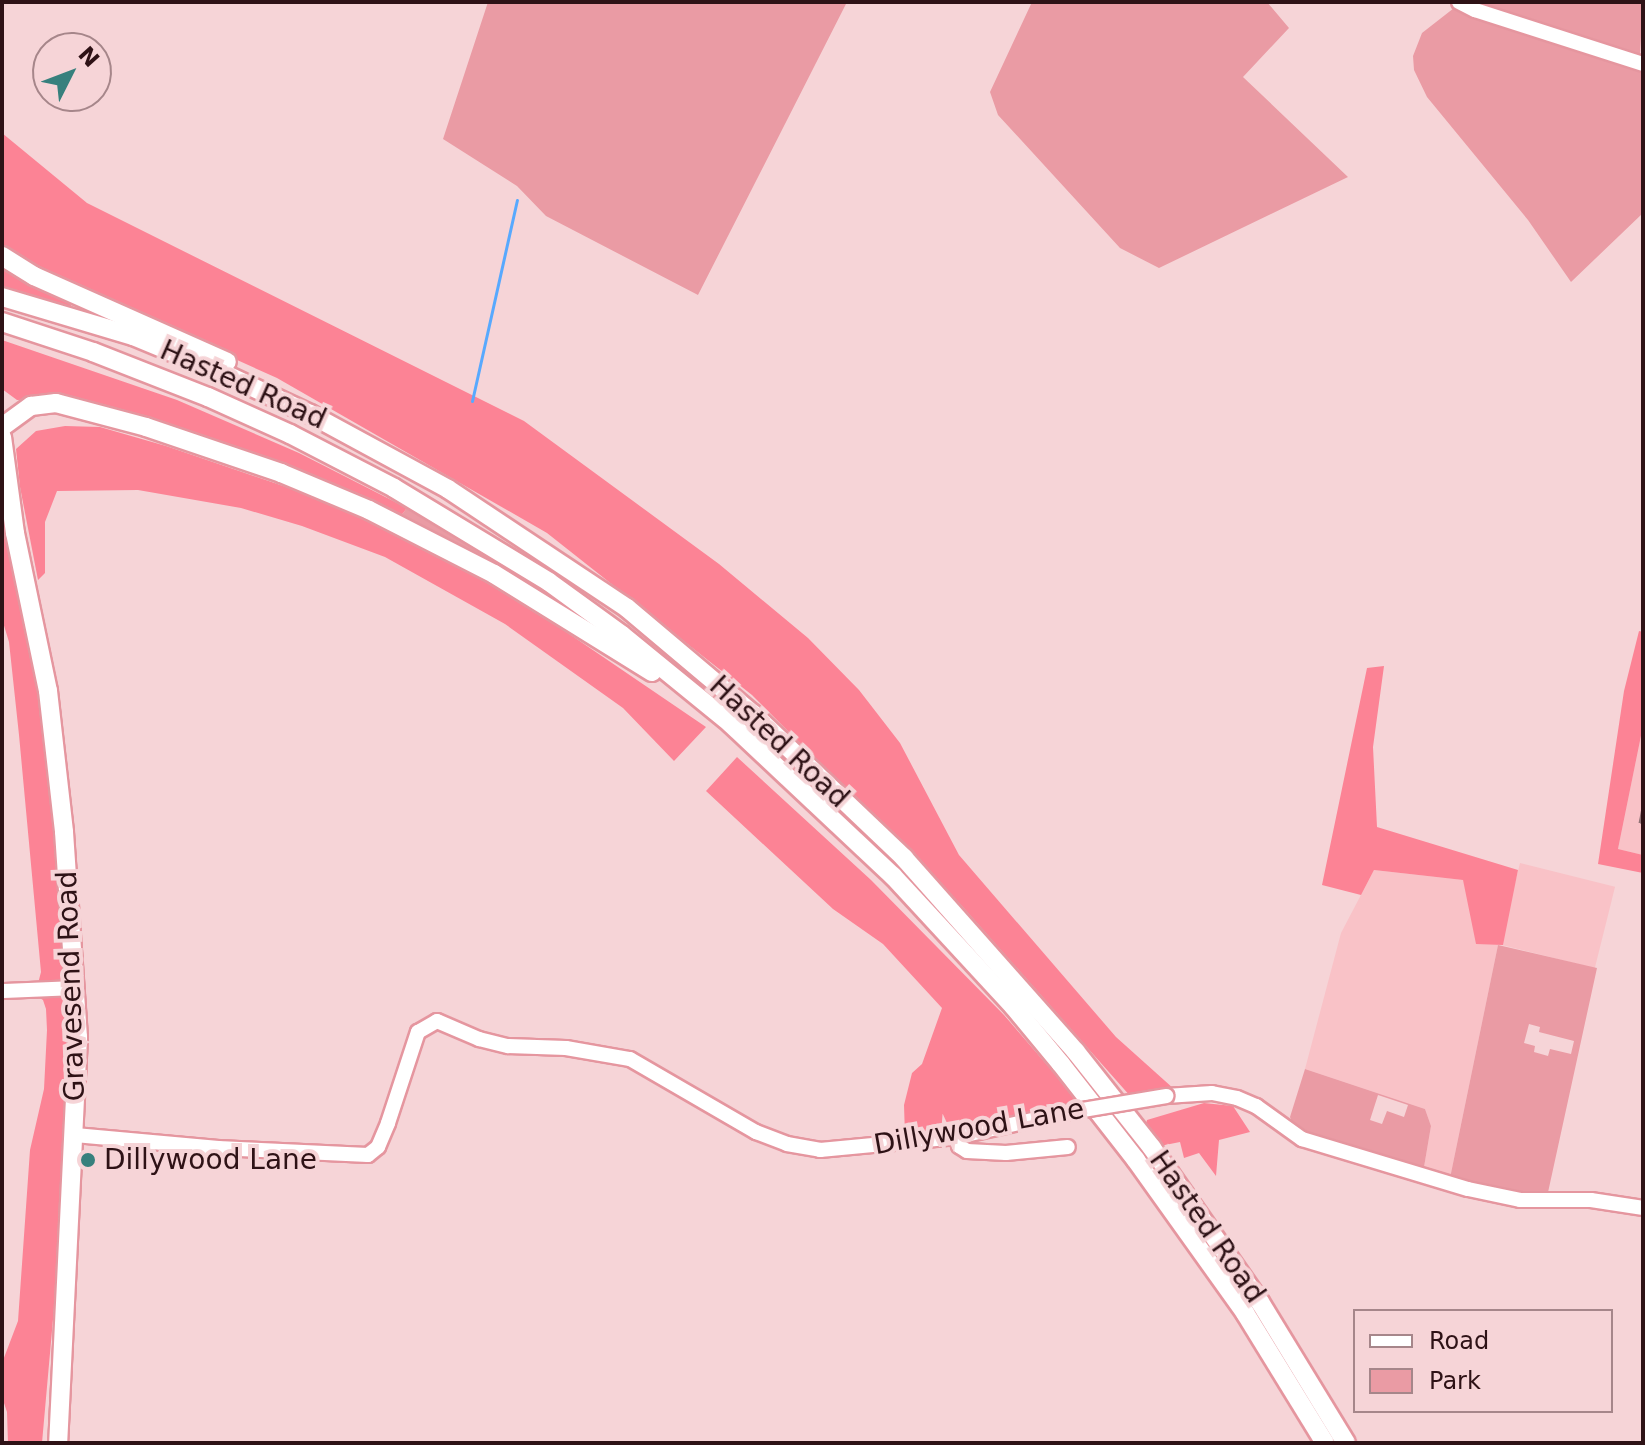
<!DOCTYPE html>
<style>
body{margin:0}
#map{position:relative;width:1645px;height:1445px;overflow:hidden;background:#f6d4d7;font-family:"DejaVu Sans",sans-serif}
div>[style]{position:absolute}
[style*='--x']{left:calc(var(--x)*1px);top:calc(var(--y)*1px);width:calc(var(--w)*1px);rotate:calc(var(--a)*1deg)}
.built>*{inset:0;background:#f9c2c7;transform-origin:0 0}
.green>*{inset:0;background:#ea9ba4}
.forest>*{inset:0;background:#fc8395}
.stream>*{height:3px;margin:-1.5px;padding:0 1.5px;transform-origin:1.5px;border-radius:1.5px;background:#58a9fe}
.roads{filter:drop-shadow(2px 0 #e5969f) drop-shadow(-2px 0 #e5969f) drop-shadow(0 2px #e5969f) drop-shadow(0 -2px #e5969f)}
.minor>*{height:14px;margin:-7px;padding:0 7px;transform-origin:7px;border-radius:7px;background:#fff}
.major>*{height:18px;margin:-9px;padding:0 9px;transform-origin:9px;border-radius:9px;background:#fff}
.rail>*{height:3px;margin-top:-1.5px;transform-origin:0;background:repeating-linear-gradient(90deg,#917275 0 12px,transparent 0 18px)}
.bridges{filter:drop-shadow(2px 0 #e5969f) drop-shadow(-2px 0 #e5969f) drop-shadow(0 2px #e5969f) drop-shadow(0 -2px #e5969f)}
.minor-bridge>*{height:14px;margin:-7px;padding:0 7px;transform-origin:7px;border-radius:7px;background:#fff}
.dots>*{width:22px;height:22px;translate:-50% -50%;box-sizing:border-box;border:4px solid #f6d4d7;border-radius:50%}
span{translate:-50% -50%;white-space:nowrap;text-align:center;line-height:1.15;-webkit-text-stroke:8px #f6d4d7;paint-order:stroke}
.street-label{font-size:28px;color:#2e1216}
.poi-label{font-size:28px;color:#2e1216}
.left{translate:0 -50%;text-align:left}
.frame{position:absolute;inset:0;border:4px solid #2e1216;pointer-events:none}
.legend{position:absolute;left:1353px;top:1309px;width:260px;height:104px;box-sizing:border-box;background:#f6d4d7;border:2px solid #a6868a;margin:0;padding:10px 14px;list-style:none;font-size:24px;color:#2e1216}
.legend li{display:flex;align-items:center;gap:16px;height:40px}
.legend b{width:40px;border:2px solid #a6868a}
.north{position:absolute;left:32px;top:32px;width:80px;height:80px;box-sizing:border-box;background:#f6d4d7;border:2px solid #a6868a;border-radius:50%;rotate:48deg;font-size:22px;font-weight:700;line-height:32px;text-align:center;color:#2e1216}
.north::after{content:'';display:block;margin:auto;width:28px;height:36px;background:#37807d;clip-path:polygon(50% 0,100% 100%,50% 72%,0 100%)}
</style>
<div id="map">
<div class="built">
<i style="clip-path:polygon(1643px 726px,1643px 855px,1618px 849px)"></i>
<i style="left:1520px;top:863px;width:98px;height:84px;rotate:14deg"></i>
<i style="clip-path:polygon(1374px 870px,1463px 880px,1498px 945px,1450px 1178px,1424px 1167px,1431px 1126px,1425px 1109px,1305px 1069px,1341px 933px)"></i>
</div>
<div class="green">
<i style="clip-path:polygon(488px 2px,847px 2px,698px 295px,546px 216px,517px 186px,443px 139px)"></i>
<i style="clip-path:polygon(1032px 2px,1267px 2px,1289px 28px,1243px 77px,1348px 177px,1159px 268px,1120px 248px,998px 115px,990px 92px)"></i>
<i style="clip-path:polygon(1470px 2px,1643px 2px,1640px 55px,1475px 7px)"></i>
<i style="clip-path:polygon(1454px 8px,1643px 68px,1643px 213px,1571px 282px,1528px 220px,1427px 97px,1414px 70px,1413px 56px,1422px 33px)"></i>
<i style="clip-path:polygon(407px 508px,482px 551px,554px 600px,552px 603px,399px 518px)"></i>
<i style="clip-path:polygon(evenodd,1498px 945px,1597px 968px,1547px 1197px,1450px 1178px,1498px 945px,1529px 1024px,1540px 1027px,1539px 1032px,1574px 1041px,1571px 1054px,1550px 1049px,1548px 1056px,1534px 1052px,1535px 1046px,1524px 1043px,1529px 1024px)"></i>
<i style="clip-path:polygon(evenodd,1305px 1069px,1425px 1109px,1431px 1126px,1424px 1167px,1312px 1137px,1293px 1125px,1290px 1117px,1305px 1069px,1378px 1095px,1408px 1105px,1404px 1117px,1387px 1111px,1382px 1124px,1370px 1120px,1378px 1095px)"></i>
</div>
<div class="forest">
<i style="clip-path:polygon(2px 133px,87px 203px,524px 421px,719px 564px,808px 638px,859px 690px,900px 743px,959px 855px,1116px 1037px,1174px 1089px,1131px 1097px,961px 905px,752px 695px,547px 533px,277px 378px,86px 292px,2px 246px)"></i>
<i style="clip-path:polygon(2px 264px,69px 302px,76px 314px,2px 291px)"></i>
<i style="clip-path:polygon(2px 340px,177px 400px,299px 453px,407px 508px,399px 518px,48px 399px,17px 400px,2px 389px)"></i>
<i style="clip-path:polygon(65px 426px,100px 427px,166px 446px,342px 506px,436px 553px,537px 612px,706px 727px,674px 761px,623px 708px,505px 624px,385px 557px,302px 526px,241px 508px,138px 490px,57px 491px,45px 522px,45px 573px,38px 580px,20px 487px,16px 449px,36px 431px)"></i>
<i style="clip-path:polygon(2px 528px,26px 616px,43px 717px,69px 983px,59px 1252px,42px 1443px,8px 1443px,7px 1412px,2px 1397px,2px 1363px,18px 1321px,30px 1150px,44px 1089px,47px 1030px,46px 1009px,43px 1000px,35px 995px,41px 972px,19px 735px,9px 642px,2px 619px)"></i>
<i style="clip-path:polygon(1639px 631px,1643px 632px,1643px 726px,1618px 849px,1643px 855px,1643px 873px,1598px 864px,1624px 691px)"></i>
<i style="clip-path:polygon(1384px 666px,1373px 747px,1377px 827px,1518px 870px,1503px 945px,1476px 944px,1463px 880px,1374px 870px,1361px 895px,1322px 885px,1367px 668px)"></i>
<i style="clip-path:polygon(737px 757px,871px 880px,1004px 1015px,1080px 1103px,905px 1136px,904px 1105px,912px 1073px,922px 1064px,942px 1008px,883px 944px,833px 909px,706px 791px)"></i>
<i style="clip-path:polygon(1204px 1103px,1233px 1106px,1250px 1132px,1219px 1140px,1216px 1176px,1199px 1153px,1184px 1158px,1180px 1142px,1160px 1146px,1145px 1127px,1147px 1120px)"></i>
</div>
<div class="stream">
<i style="--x:472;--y:401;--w:206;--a:-77.4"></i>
</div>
<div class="roads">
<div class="minor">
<i style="--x:1459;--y:2;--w:18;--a:27"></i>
<i style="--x:1475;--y:10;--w:176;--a:17.8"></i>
<i style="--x:2;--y:991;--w:73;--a:-2.4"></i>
<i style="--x:1166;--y:1096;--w:46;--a:-3.7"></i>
<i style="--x:1212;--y:1093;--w:25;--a:11"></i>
<i style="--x:1237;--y:1098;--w:21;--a:23"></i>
<i style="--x:1256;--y:1106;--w:57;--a:35.7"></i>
<i style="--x:1302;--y:1139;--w:173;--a:16.8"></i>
<i style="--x:1468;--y:1189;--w:53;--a:11.9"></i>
<i style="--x:1520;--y:1200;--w:71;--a:0"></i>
<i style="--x:1591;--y:1200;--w:53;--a:8.7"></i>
<i style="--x:75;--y:1135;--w:144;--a:5.2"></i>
<i style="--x:218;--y:1148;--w:150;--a:2.7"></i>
<i style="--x:368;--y:1155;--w:13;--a:-39"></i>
<i style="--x:378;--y:1147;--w:26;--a:-67"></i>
<i style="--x:388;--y:1123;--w:96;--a:-71.8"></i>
<i style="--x:418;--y:1032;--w:22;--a:-30"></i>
<i style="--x:437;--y:1021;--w:46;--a:23.2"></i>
<i style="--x:479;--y:1039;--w:30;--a:14"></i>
<i style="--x:508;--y:1046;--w:58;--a:2"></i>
<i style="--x:566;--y:1048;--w:65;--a:9.8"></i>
<i style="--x:630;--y:1059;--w:146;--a:30.1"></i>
<i style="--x:756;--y:1132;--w:33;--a:21"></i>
<i style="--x:787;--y:1144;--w:34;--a:10"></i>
<i style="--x:820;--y:1150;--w:138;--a:-5.4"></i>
<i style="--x:957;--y:1137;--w:105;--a:-12.7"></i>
<i style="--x:957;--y:1137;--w:9;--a:77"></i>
<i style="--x:959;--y:1146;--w:9;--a:32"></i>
<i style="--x:967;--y:1151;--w:39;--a:3"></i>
<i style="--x:1006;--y:1153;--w:62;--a:-5.5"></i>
</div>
<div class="major">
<i style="--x:2;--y:256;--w:38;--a:32"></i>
<i style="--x:34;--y:276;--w:211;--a:24"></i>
<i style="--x:2;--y:297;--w:137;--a:16.6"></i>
<i style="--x:133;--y:336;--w:92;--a:22.4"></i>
<i style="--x:218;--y:371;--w:102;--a:25.1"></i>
<i style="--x:310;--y:414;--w:157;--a:28.5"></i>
<i style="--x:448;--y:489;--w:215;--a:33.6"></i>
<i style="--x:627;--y:608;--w:165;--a:40.1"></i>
<i style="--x:753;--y:714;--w:209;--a:43.6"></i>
<i style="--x:904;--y:858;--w:259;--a:48.4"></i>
<i style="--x:1076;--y:1052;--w:122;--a:51.6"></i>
<i style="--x:1152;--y:1148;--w:188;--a:55"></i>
<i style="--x:1260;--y:1302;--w:165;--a:58.6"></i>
<i style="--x:2;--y:322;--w:96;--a:18.2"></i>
<i style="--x:93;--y:352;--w:123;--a:21.4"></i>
<i style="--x:208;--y:397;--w:90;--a:24.3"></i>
<i style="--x:290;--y:434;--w:117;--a:27.4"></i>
<i style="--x:394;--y:488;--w:181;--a:31.2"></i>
<i style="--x:549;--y:582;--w:90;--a:36"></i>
<i style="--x:622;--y:635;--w:141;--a:39.2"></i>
<i style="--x:731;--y:724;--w:222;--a:43.2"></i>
<i style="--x:893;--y:876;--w:177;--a:47.3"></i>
<i style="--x:1013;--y:1006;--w:75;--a:50.4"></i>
<i style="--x:1061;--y:1064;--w:122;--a:52"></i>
<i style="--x:1136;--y:1160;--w:188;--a:54.5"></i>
<i style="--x:1245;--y:1313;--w:153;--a:58.4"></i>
<i style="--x:2;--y:427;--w:36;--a:-36"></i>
<i style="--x:31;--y:406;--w:25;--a:-7"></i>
<i style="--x:56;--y:403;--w:93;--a:14.9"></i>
<i style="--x:146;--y:427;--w:143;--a:18.8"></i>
<i style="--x:281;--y:473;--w:95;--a:22.8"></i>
<i style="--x:369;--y:510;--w:140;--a:27.1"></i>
<i style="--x:494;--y:574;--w:186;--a:31.8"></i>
<i style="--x:2;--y:437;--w:97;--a:82.3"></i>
<i style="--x:15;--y:533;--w:161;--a:78.2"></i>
<i style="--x:48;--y:691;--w:142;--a:83.5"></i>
<i style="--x:64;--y:832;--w:205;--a:86.1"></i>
<i style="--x:78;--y:1037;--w:406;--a:92.8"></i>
</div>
</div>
<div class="rail">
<i style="--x:1640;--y:823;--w:16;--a:-79"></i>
</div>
<div class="bridges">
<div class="minor-bridge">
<i style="--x:1059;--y:1114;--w:109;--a:-9.5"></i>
</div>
</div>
<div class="dots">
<i style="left:88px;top:1160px;background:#37807d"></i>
</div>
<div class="street-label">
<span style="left:243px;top:385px;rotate:24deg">Hasted Road</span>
<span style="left:779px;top:742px;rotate:43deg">Hasted Road</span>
<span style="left:71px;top:986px;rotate:-92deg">Gravesend Road</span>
<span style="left:979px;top:1127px;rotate:-10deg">Dillywood Lane</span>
<span style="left:1207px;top:1227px;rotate:55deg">Hasted Road</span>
</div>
<div class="poi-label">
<span class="left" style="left:104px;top:1160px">Dillywood Lane</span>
</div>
<div class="frame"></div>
<ul class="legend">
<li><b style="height:10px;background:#fff"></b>Road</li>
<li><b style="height:22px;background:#ea9ba4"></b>Park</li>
</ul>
<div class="north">N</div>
</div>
